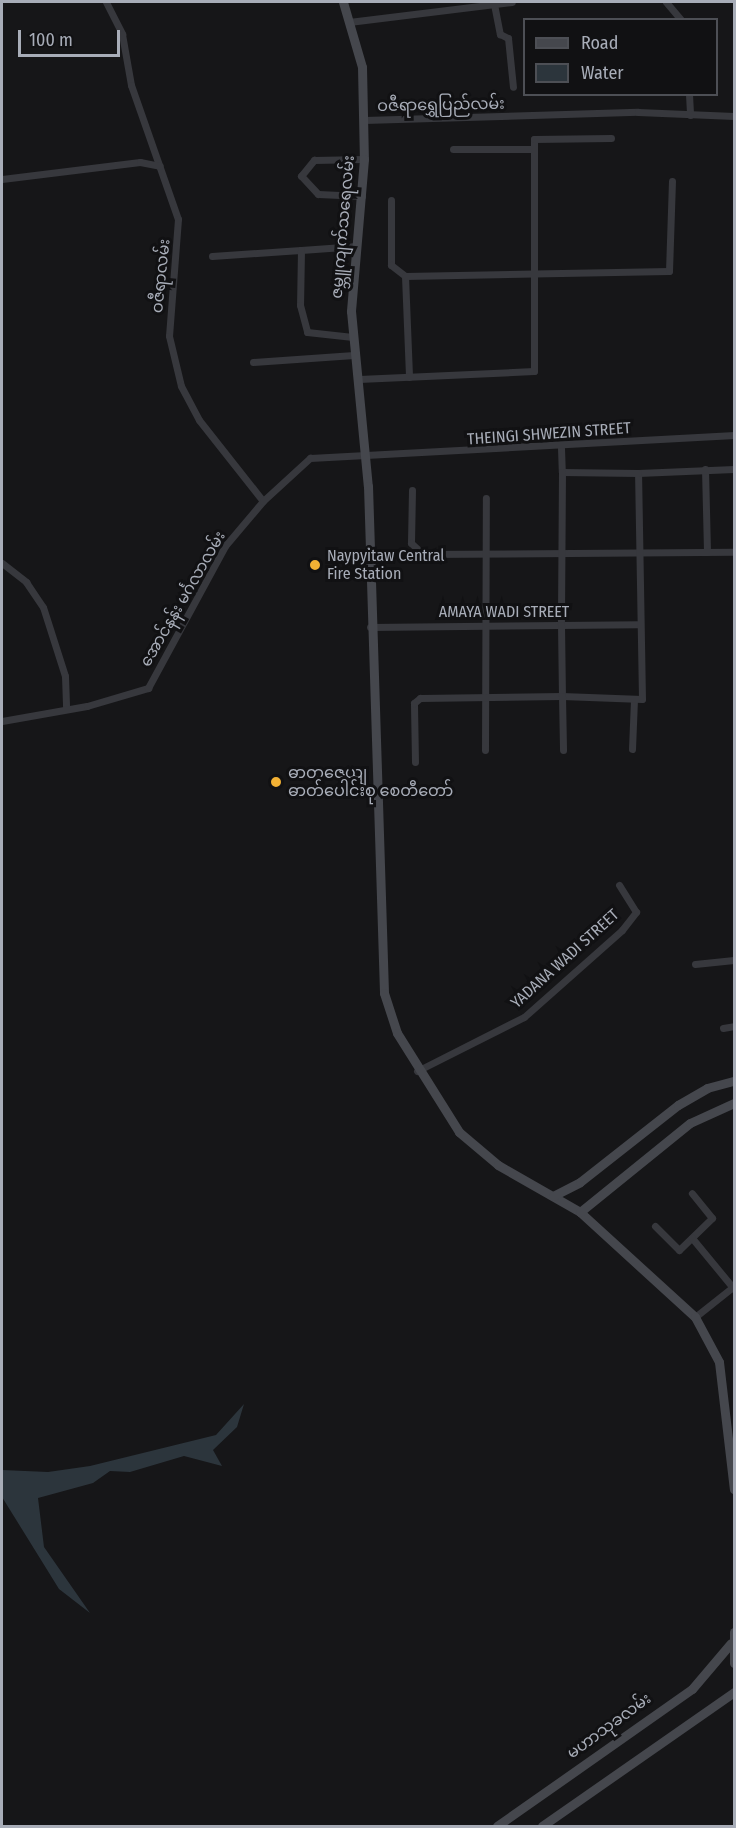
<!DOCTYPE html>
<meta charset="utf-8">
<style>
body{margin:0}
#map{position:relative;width:736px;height:1828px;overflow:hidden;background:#161618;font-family:"Fira Sans Condensed","Noto Sans Myanmar",sans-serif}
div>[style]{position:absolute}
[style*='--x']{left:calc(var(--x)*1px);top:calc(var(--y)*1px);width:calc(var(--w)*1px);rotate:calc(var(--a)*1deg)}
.water>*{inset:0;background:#2c353c}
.street>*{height:7px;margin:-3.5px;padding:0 3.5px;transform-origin:3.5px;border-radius:3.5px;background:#37383d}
.secondary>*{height:9px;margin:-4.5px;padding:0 4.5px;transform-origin:4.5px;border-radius:4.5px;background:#45474d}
.dots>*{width:16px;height:16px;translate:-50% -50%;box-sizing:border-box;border:3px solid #111113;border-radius:50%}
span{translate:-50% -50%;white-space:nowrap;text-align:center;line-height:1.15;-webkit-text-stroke:6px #111113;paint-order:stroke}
.street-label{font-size:16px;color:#a8adb8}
.poi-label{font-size:16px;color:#a8adb8}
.left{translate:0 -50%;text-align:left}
.frame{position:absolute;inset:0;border:3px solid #a8adb8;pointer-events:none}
.legend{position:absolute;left:523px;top:18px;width:195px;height:78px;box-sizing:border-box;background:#111113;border:2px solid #4d4f55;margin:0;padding:8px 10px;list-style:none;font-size:18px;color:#a8adb8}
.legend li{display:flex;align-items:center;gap:12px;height:30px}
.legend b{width:30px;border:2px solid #4d4f55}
.scale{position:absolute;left:18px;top:30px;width:102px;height:27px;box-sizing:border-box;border:3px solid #a8adb8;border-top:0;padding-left:8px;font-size:18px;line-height:21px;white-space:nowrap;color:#a8adb8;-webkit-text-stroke:4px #111113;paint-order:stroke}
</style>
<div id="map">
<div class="water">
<i style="clip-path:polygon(244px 1404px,237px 1427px,213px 1450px,222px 1466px,184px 1456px,130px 1472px,110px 1471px,93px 1483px,38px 1498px,44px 1547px,90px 1613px,59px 1589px,2px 1497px,2px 1470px,48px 1472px,90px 1466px,216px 1435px)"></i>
</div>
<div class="street">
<i style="--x:106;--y:2;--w:36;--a:63"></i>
<i style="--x:122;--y:34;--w:52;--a:80"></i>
<i style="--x:131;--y:85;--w:142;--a:70.7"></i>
<i style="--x:178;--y:219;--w:117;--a:94.4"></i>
<i style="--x:169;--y:336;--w:51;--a:76.5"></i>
<i style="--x:181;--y:386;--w:38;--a:62"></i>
<i style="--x:199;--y:420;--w:103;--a:51.7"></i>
<i style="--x:666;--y:2;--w:23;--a:50"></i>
<i style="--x:494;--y:4;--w:31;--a:79"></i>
<i style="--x:500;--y:34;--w:9;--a:27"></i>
<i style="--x:508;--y:38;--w:49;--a:84.2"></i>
<i style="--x:349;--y:22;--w:164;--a:-7"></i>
<i style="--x:689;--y:94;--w:21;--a:87"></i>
<i style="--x:364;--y:120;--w:274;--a:-1.7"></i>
<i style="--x:638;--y:112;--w:96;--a:2.4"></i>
<i style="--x:453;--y:149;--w:80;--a:0"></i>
<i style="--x:2;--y:179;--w:139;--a:-7"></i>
<i style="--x:140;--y:162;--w:20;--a:11"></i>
<i style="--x:362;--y:196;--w:44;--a:-177.4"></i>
<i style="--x:318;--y:194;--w:25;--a:-133"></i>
<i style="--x:301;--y:176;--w:21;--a:-51"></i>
<i style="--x:314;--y:160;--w:50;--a:-1.1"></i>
<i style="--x:391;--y:200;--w:65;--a:90"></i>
<i style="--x:391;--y:265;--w:18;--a:38"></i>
<i style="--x:405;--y:276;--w:101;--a:87.7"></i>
<i style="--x:301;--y:250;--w:56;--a:-4.1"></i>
<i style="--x:212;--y:256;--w:89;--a:-3.9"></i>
<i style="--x:301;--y:250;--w:55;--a:91"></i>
<i style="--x:300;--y:305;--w:28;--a:75"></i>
<i style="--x:307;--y:332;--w:46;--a:6.2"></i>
<i style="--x:405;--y:276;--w:264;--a:-1.1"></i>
<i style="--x:669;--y:271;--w:90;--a:-88.1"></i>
<i style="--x:253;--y:362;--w:101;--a:-4"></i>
<i style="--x:359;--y:379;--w:175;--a:-2.6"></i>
<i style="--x:534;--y:371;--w:232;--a:-90"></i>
<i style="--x:534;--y:139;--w:77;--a:-0.7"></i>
<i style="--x:561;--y:448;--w:24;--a:88"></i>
<i style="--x:705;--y:469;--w:83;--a:88.6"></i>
<i style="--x:638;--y:473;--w:96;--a:-2.4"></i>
<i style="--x:412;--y:490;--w:53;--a:91.1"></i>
<i style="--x:411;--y:543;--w:16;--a:43"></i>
<i style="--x:423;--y:554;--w:311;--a:-0.4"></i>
<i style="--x:2;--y:563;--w:31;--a:38"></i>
<i style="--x:26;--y:582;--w:30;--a:56"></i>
<i style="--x:43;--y:607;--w:72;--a:72.3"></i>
<i style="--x:65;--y:676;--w:31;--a:88"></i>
<i style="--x:370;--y:627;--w:268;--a:-0.6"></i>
<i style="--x:2;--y:721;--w:86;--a:-10"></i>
<i style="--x:87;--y:706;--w:64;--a:-16.4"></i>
<i style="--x:148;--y:688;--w:162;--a:-61.5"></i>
<i style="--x:225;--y:546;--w:59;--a:-49.8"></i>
<i style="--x:263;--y:501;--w:64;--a:-42.5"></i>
<i style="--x:310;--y:458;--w:425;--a:-3.1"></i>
<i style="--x:632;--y:749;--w:50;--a:-87.7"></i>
<i style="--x:485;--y:750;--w:252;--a:-89.8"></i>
<i style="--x:415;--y:762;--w:59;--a:-91"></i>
<i style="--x:414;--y:703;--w:8;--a:-40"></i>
<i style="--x:420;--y:698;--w:142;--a:-0.8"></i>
<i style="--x:562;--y:696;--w:80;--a:2.1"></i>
<i style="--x:642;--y:699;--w:226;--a:-91"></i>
<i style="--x:638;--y:473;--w:76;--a:-179.2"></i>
<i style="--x:562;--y:472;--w:153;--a:90.4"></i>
<i style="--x:561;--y:625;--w:71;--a:89.2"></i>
<i style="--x:562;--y:696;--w:54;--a:88.9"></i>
<i style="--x:695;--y:964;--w:39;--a:-6"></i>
<i style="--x:723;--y:1028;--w:11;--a:-10"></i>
<i style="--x:417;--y:1071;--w:120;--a:-26.8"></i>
<i style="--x:524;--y:1017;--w:131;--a:-41.6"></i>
<i style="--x:622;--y:930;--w:23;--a:-52"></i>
<i style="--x:636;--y:912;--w:32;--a:-122"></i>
<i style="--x:655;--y:1226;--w:34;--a:45"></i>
<i style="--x:679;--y:1250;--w:46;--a:-44.1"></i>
<i style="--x:712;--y:1218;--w:32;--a:-129"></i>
<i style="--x:692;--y:1238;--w:66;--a:50.5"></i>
<i style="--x:695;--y:1317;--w:50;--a:-38.5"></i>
</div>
<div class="secondary">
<i style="--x:343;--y:2;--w:68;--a:73.7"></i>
<i style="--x:362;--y:67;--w:92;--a:88.8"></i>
<i style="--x:364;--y:159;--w:153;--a:94.9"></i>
<i style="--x:351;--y:311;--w:176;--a:84.5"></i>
<i style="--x:368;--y:486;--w:507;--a:88.19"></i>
<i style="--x:384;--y:993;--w:42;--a:72"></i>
<i style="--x:397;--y:1033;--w:117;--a:57.9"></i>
<i style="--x:459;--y:1132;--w:51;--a:40.2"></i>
<i style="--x:498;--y:1165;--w:95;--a:29.8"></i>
<i style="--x:580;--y:1212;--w:156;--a:42.4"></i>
<i style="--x:695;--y:1317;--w:51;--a:61.9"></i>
<i style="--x:719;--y:1362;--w:128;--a:83.3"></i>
<i style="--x:553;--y:1196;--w:30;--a:-27"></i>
<i style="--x:580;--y:1182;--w:125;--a:-38.2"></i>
<i style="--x:678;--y:1105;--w:34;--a:-30"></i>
<i style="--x:707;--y:1088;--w:28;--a:-15"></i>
<i style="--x:580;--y:1212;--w:141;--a:-39"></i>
<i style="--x:690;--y:1123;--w:48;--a:-24.4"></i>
<i style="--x:734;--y:1632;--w:31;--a:90"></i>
<i style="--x:497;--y:1826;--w:238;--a:-35.1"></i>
<i style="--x:692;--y:1689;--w:60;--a:-49.7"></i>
<i style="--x:542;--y:1826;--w:234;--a:-34.9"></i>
</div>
<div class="dots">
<i style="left:315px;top:565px;background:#f2b134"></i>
<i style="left:276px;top:782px;background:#f2b134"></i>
</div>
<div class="street-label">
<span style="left:441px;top:105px;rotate:-1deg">ဝဇီရာရွှေပြည်လမ်း</span>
<span style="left:343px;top:227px;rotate:-85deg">ဇမ္ဘူကျက်သရေလမ်း</span>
<span style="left:161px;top:276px;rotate:-84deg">ဝဇီရာလမ်း</span>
<span style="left:549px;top:434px;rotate:-4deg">THEINGI SHWEZIN STREET</span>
<span style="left:183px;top:599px;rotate:-60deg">အောင်နန်း မင်္ဂလာလမ်း</span>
<span style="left:504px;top:612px">AMAYA WADI STREET</span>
<span style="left:565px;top:959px;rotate:-42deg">YADANA WADI STREET</span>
<span style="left:609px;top:1726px;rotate:-36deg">မဟာသုခလမ်း</span>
</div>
<div class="poi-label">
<span class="left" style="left:327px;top:565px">Naypyitaw Central<br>Fire Station</span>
<span class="left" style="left:288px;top:782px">ဓာတုဇေယျ<br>ဓာတ်ပေါင်းစု စေတီတော်</span>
</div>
<div class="frame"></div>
<ul class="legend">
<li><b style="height:8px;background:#45474d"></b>Road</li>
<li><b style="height:16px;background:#2c353c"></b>Water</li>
</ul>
<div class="scale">100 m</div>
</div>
